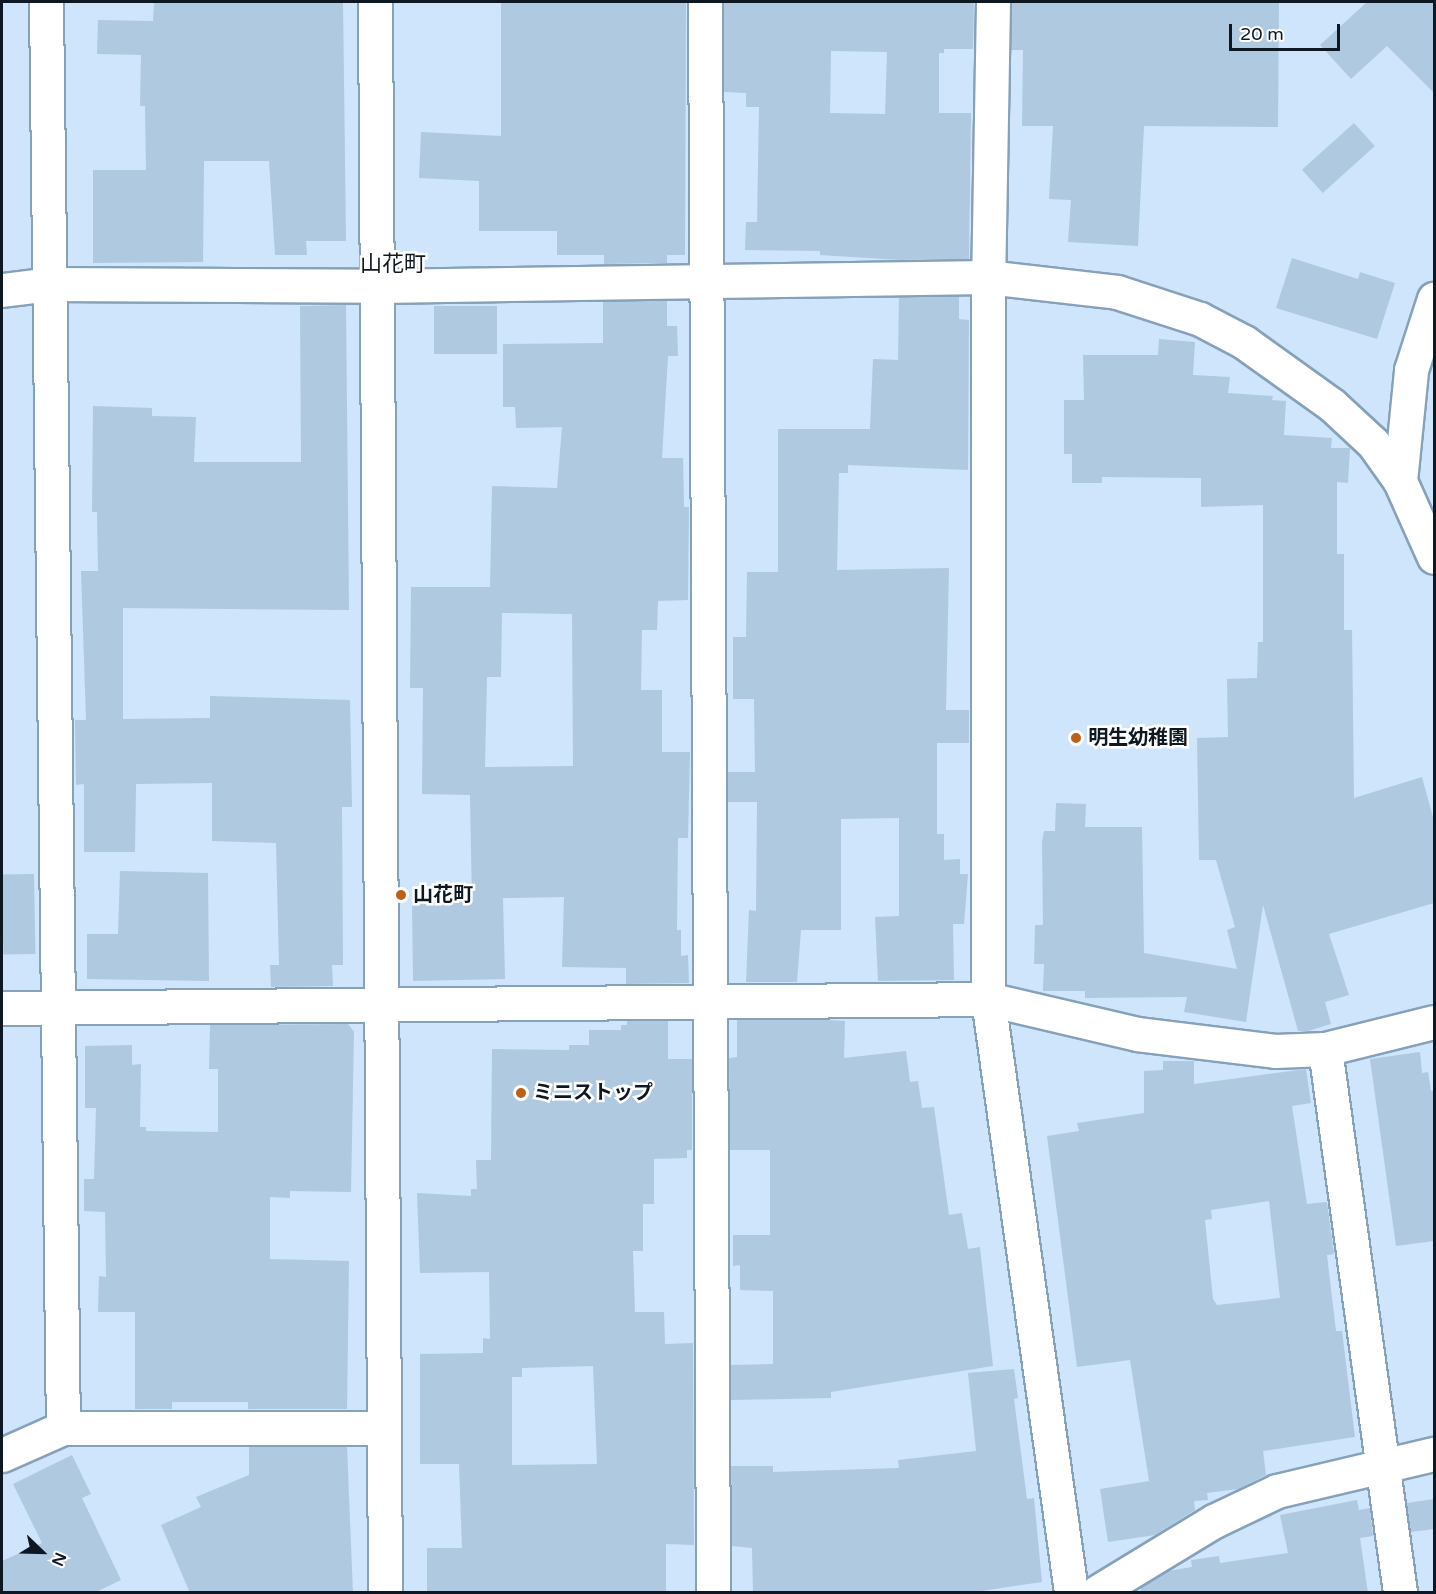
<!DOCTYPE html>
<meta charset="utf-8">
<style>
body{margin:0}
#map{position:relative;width:1436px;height:1594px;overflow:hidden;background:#cee5fb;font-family:"Varela Round","Noto Sans JP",sans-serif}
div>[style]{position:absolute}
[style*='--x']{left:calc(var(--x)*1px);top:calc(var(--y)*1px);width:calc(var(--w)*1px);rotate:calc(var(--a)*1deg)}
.building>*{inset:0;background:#afc9e1;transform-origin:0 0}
.roads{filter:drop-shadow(2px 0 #86a1ba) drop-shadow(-2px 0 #86a1ba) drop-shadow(0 2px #86a1ba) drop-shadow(0 -2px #86a1ba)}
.minor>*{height:33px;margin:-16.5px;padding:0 16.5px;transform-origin:16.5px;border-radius:16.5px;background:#fff}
.dots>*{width:16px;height:16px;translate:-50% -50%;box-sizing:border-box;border:3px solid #fff;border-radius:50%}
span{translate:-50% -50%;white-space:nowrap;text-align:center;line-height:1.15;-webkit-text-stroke:5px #fff;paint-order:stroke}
.poi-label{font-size:20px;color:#0e1822;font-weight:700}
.left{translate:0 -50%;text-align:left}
.quarter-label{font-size:22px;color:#0e1822}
.frame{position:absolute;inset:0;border:3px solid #0e1822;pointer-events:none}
.north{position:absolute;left:12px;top:1522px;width:60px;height:60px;-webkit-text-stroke:4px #fff;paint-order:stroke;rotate:113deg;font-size:16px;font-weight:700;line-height:24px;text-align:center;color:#0e1822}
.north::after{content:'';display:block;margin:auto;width:21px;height:27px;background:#0e1822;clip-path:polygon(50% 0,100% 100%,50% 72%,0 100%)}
.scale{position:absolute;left:1229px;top:24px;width:111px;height:27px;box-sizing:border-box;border:3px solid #0e1822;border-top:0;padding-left:8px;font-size:18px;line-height:21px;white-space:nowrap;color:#0e1822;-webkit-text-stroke:4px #fff;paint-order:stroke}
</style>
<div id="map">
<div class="building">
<i style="clip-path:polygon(154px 2px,343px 2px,346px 241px,306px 241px,307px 255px,275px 255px,269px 161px,204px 161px,203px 262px,93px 263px,93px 170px,146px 170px,145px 106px,140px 106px,141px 55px,97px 54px,98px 20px,153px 21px)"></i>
<i style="clip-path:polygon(501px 2px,686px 2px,685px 255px,667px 255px,667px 263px,604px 264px,604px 255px,557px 255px,557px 231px,479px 231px,479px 181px,419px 178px,421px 132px,501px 136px)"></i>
<i style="clip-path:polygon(evenodd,724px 2px,974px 2px,973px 49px,944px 49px,944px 53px,939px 53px,939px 113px,971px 113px,969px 259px,900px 260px,820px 255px,820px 251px,745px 250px,746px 222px,757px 222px,759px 107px,746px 107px,746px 93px,724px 92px,724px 2px,831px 51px,887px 52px,885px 114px,830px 113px,831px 51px)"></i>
<i style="clip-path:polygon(1012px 2px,1279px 2px,1278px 127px,1144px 126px,1138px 246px,1068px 242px,1071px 200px,1049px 199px,1053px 126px,1022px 126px,1023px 50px,1011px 50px)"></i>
<i style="clip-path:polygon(1367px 2px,1434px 2px,1434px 93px,1387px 46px,1351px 79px,1320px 45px)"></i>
<i style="left:1354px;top:123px;width:31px;height:70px;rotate:48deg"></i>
<i style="clip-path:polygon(1292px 258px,1358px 279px,1360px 272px,1395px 283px,1377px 339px,1276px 308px)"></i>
<i style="clip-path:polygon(959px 296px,959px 319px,969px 320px,968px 470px,848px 465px,848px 473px,839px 473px,837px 570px,949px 568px,946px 710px,969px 710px,969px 743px,937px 743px,937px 834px,944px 834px,944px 860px,960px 859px,960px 874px,968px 874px,964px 924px,953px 924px,954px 980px,878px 981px,875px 917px,899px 916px,899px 818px,841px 819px,841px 930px,801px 930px,797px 982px,746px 982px,749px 910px,756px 911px,757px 802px,728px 802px,728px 772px,755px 772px,754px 699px,733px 699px,733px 637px,746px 637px,747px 572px,778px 572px,778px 429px,870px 429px,873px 359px,898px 360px,899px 297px)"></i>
<i style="clip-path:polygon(evenodd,667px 300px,667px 326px,677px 326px,678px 356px,668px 356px,662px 458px,683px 458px,684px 507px,689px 507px,688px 600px,658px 601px,657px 630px,642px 630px,641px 690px,662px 690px,662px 752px,690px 752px,688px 838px,678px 838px,677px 930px,681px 930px,681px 956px,688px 955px,689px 983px,626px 984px,626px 968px,562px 967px,564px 897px,503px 898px,505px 979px,413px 981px,412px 902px,472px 901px,470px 795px,422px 794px,423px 688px,410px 688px,411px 587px,490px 587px,492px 486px,557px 488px,562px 427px,516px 428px,515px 407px,503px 407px,503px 344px,603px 343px,603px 301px,667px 300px,502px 613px,572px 614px,573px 766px,485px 767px,487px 677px,501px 677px,502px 613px)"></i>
<i style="clip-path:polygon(346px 305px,349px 610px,123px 608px,123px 719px,210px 718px,210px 696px,350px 700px,352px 807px,342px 807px,343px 965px,332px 965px,333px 986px,271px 987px,270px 965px,279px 965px,276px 843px,212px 841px,212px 783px,136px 784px,135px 852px,84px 852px,84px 784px,76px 785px,75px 720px,86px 720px,81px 571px,98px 571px,97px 512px,92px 512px,93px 406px,152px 408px,152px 416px,196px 417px,194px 462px,301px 462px,300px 306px)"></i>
<i style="left:434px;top:306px;width:63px;height:48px"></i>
<i style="clip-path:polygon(1159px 339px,1195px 342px,1193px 375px,1230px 377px,1228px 393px,1273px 396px,1272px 400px,1286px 401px,1284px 435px,1332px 438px,1331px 448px,1350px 448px,1348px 483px,1337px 482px,1337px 554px,1344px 554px,1344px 630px,1352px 630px,1354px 798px,1422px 777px,1434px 821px,1434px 903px,1329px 934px,1349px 995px,1325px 1002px,1331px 1024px,1308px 1031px,1298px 1031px,1263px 905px,1246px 1022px,1184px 1012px,1187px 997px,1085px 998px,1085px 991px,1043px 991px,1044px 964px,1034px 964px,1035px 925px,1043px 925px,1042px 842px,1044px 831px,1055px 831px,1056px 803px,1086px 804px,1085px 827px,1142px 827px,1144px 953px,1237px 969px,1227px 930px,1235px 927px,1216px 860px,1199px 860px,1197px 738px,1228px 737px,1227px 679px,1257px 678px,1258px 642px,1263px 642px,1263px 505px,1201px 507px,1201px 478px,1102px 477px,1102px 483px,1072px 483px,1072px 454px,1064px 454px,1064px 400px,1084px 400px,1083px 355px,1158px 355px)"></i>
<i style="clip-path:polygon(120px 871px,208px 873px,209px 981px,87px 979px,87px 934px,118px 934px)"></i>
<i style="left:34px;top:874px;width:80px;height:32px;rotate:89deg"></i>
<i style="clip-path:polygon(811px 1019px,845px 1021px,844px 1058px,906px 1051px,910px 1082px,918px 1081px,922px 1108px,934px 1107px,949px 1215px,962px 1213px,968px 1249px,980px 1247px,993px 1366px,831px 1392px,831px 1398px,731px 1400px,731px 1365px,773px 1364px,773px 1291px,740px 1290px,740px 1265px,733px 1266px,733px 1235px,770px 1235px,770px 1150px,730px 1150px,729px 1058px,737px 1057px,737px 1020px)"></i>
<i style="clip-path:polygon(evenodd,627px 1021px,668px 1021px,668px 1059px,692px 1059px,692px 1150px,687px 1150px,687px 1158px,654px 1159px,654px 1204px,643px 1204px,643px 1251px,633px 1251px,635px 1312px,664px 1312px,665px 1344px,693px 1343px,694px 1545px,666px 1544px,666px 1593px,427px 1592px,427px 1548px,462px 1548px,459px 1464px,420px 1464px,420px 1354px,483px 1353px,483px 1338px,490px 1339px,489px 1272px,420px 1273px,417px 1193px,471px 1196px,471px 1189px,477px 1189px,476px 1160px,491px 1160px,492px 1049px,569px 1050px,569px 1045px,589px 1045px,589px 1030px,621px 1030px,621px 1025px,627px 1025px,627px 1021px,593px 1366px,597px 1464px,512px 1465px,512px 1377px,522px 1377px,522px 1368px,593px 1366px)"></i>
<i style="clip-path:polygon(348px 1024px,354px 1032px,351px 1192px,290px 1191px,290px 1198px,270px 1197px,270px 1259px,349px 1261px,347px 1409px,248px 1409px,248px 1402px,172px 1402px,172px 1409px,135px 1409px,135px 1312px,98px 1312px,99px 1276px,106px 1277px,105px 1212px,84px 1211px,84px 1179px,94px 1179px,96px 1108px,85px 1108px,85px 1046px,132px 1045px,132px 1065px,141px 1064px,140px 1127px,146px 1127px,146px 1131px,218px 1132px,218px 1069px,209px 1069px,210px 1025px)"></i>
<i style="clip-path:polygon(1420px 1052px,1422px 1073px,1428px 1072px,1431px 1091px,1434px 1091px,1434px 1241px,1396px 1246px,1370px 1059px)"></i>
<i style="clip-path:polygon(evenodd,1163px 1061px,1194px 1061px,1194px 1084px,1306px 1069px,1311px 1103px,1292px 1106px,1307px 1204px,1327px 1202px,1334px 1254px,1327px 1255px,1336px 1331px,1342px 1331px,1355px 1437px,1263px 1451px,1266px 1475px,1238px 1489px,1207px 1493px,1208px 1500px,1194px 1501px,1195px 1510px,1155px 1535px,1108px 1542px,1100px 1489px,1149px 1481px,1130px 1360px,1077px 1367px,1047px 1136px,1079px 1131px,1077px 1123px,1144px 1113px,1144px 1071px,1163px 1070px,1163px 1061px,1269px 1201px,1280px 1298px,1217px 1305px,1213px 1299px,1205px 1220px,1212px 1219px,1211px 1210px,1269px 1201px)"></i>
<i style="clip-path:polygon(1014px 1369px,1018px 1398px,1014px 1399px,1027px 1499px,1034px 1498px,1042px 1582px,968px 1593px,753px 1593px,752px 1548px,732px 1546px,731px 1466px,773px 1466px,773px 1472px,899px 1468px,898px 1460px,976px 1451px,968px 1373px)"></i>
<i style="clip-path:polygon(249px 1447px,347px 1447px,353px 1593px,190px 1593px,161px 1525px,201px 1507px,196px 1497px,249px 1475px)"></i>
<i style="clip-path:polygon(72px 1455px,91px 1494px,82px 1498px,121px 1580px,94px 1593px,2px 1593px,2px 1561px,42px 1543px,13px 1484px)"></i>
<i style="clip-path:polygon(1434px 1499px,1434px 1529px,1411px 1532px,1407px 1503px)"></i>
<i style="clip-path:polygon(1357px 1500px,1359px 1510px,1370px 1508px,1373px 1536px,1360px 1538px,1368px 1593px,1141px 1593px,1141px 1587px,1168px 1571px,1192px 1567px,1191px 1560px,1219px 1556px,1220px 1563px,1288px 1553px,1280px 1515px)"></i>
</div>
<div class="roads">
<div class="minor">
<i style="--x:46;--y:2;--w:1426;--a:89.32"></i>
<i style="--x:375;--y:2;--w:1590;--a:89.64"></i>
<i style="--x:705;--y:2;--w:1590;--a:89.71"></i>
<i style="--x:993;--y:2;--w:275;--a:91"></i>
<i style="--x:988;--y:277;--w:722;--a:90"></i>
<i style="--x:988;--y:999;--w:599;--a:82.03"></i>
<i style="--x:2;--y:290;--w:48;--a:-7.1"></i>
<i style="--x:50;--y:284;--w:328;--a:0.3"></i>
<i style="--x:378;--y:286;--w:610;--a:-0.85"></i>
<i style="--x:988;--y:277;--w:130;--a:6.6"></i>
<i style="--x:1117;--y:292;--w:87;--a:18"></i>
<i style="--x:1200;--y:319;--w:50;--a:27.6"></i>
<i style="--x:1244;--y:342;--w:108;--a:35.6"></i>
<i style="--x:1332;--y:405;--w:56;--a:42.8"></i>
<i style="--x:1373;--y:443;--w:47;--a:54.6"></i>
<i style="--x:1400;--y:481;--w:83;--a:65.9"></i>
<i style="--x:1400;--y:481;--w:112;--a:-84.3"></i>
<i style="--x:1411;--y:370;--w:75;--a:-72.1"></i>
<i style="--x:2;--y:1008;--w:986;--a:-0.52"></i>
<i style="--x:988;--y:999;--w:153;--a:13.2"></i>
<i style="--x:1137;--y:1034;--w:139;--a:7"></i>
<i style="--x:1275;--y:1051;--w:50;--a:-2.3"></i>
<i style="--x:1325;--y:1049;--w:112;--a:-13.9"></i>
<i style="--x:1325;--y:1049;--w:548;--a:82.14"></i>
<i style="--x:2;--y:1455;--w:67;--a:-23.9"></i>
<i style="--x:63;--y:1428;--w:321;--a:0"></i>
<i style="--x:1097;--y:1592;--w:137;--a:-31.3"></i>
<i style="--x:1214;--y:1521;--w:70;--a:-25.5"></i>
<i style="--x:1277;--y:1491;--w:161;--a:-13.3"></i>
</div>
</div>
<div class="dots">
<i style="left:1076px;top:738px;background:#bd5f14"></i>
<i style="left:401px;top:895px;background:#bd5f14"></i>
<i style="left:521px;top:1093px;background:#bd5f14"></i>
</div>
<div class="poi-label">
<span class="left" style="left:1088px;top:738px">明生幼稚園</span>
<span class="left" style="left:413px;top:895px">山花町</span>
<span class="left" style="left:533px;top:1093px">ミニストップ</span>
</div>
<div class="quarter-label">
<span style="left:393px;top:265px">山花町</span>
</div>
<div class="frame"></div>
<div class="north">N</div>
<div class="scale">20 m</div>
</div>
